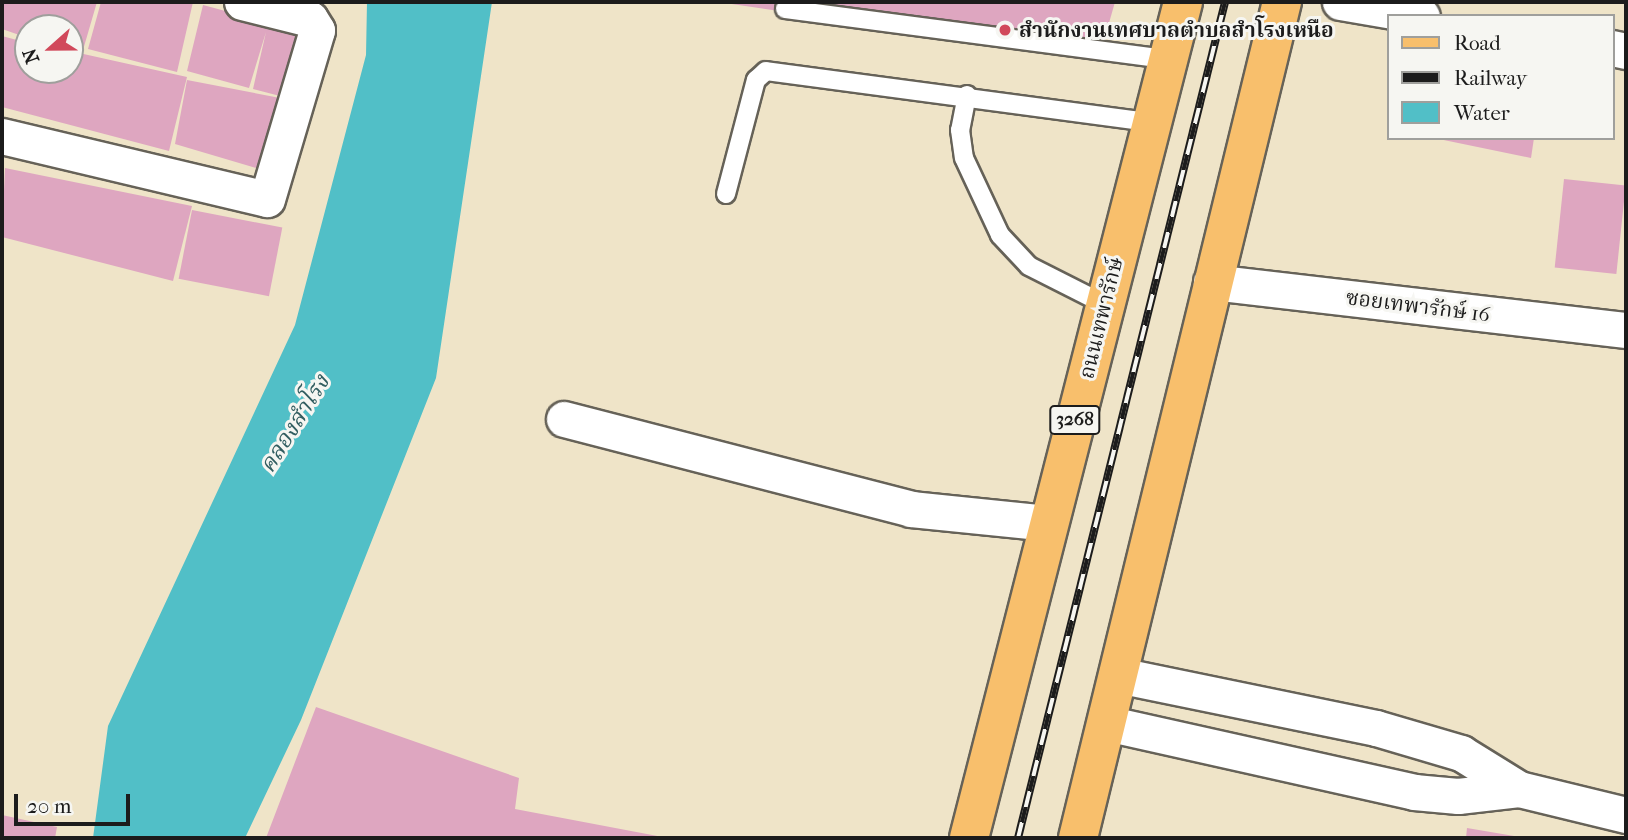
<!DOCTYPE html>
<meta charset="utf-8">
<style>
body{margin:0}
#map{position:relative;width:1628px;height:840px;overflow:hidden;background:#efe4c8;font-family:"IM FELL French Canon","Noto Serif Thai",serif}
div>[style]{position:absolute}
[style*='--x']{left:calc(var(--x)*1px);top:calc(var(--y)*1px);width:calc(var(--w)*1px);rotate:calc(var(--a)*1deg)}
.water>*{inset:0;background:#51bfc7}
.building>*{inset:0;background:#dea6c0;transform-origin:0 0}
.roads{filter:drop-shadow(2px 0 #666258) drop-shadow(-2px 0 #666258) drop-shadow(0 2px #666258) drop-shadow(0 -2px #666258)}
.lane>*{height:18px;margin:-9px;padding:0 9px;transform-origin:9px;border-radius:9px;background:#fff}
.street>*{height:35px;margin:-17.5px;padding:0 17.5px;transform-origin:17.5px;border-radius:17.5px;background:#fff}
.primary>*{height:38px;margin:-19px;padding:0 19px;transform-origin:19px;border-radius:19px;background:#f8bf6c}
.rail>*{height:8px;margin-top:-4px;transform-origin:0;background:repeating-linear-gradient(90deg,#f6f6f2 0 16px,#1c1c1c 0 32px);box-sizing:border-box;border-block:2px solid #1c1c1c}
.dots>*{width:19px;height:19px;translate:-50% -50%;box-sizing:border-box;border:4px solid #f6f6f2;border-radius:50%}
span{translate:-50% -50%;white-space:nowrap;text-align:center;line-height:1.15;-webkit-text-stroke:6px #f6f6f2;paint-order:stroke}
.shield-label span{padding:2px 5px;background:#f6f6f2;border:2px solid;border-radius:5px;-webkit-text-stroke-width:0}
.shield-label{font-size:19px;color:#1c1c1c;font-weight:700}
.poi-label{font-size:21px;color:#1c1c1c;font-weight:700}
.left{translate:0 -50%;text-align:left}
.street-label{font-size:21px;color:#1c1c1c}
.water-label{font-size:23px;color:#315d60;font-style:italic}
.frame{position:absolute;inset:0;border:4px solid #1c1c1c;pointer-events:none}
.legend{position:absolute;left:1387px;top:14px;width:228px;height:126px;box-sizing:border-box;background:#f6f6f2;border:2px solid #9f9f9c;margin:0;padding:9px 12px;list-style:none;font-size:21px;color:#1c1c1c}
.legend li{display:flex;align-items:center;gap:14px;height:35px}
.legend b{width:35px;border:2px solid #9f9f9c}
.north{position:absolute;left:14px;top:14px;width:70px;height:70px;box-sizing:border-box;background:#f6f6f2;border:2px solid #9f9f9c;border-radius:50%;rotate:249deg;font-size:19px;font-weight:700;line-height:28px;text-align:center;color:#1c1c1c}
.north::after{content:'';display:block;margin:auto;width:24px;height:32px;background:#d1495b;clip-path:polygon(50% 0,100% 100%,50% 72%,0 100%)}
.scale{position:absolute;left:14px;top:794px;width:116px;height:32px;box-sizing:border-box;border:4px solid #1c1c1c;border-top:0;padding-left:9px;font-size:21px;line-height:24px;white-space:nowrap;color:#1c1c1c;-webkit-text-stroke:5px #f6f6f2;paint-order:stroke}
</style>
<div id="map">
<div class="water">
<i style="clip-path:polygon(367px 2px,492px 2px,436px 378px,301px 720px,245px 838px,93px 838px,108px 726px,295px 325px,366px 55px)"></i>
</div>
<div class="building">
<i style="clip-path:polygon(2px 2px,97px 2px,83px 50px,70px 48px,70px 28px,28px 28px,28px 38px,2px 29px)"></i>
<i style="clip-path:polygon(101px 2px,193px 2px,177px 72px,88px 49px)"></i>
<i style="clip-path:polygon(718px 2px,1115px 2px,1099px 58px)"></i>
<i style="clip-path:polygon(203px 5px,299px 31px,280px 96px,253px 89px,266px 32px,249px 88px,187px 71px)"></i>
<i style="clip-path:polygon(2px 36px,28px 43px,28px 70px,70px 70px,70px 51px,187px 77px,169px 151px,2px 107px)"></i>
<i style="clip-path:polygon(187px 80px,280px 98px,263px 170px,175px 144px)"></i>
<i style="clip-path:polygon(1434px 138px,1534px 138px,1531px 158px)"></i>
<i style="clip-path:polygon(5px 168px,192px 206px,173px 281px,2px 237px)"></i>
<i style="left:1564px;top:179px;width:62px;height:89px;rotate:6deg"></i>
<i style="left:192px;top:210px;width:92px;height:70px;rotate:11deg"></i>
<i style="clip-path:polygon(316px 707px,519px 778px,515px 809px,668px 838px,266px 838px)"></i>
<i style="clip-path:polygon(2px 815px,57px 827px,55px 838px,2px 838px)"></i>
<i style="clip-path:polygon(1467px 828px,1520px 837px,1519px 838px,1466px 838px)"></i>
</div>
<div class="roads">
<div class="lane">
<i style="--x:785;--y:9;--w:384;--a:7.5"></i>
<i style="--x:967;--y:95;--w:36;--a:101"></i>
<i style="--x:960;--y:130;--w:28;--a:82"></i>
<i style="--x:964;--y:158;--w:85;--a:64.9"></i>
<i style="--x:1000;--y:235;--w:42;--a:46.9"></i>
<i style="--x:1029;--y:266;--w:84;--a:26.9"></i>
<i style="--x:726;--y:194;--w:118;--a:-75.3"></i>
<i style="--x:756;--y:80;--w:13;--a:-42"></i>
<i style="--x:766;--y:71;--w:387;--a:7.6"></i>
</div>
<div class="street">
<i style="--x:1340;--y:2;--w:83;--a:9.7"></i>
<i style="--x:1612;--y:48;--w:14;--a:12"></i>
<i style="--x:2;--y:136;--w:272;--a:13.4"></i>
<i style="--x:267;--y:199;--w:176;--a:-73.5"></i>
<i style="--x:317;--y:30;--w:13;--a:-122"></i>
<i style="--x:310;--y:19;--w:70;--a:-166"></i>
<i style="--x:1211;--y:282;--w:418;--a:6.6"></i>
<i style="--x:564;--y:419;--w:358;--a:14.5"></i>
<i style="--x:911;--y:509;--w:139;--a:5.8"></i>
<i style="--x:1118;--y:675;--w:263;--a:11.6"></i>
<i style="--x:1376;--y:728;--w:89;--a:16.4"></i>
<i style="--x:1461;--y:753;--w:68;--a:31.8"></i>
<i style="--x:1519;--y:789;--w:110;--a:13.7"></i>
<i style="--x:1106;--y:723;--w:316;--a:12.6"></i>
<i style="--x:1414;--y:792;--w:44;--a:5.2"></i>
<i style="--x:1458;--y:796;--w:61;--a:-6.5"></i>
</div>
<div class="primary">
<i style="--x:969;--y:838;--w:863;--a:-75.64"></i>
<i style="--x:1078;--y:838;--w:861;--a:-76.29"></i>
</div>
</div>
<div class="rail">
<i style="--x:1018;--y:838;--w:861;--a:-76.09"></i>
</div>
<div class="dots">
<i style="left:1005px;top:30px;background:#d1495b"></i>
</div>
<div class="shield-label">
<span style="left:1075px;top:420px">3268</span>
</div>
<div class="poi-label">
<span class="left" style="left:1019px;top:30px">สำนักงานเทศบาลตำบลสำโรงเหนือ</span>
</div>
<div class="street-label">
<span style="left:1418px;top:306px;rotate:7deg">ซอยเทพารักษ์ 16</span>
<span style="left:1101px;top:318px;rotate:-76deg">ถนนเทพารักษ์</span>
</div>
<div class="water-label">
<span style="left:295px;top:424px;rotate:-58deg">คลองสำโรง</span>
</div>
<div class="frame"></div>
<ul class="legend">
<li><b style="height:9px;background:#f8bf6c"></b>Road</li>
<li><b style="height:9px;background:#1c1c1c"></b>Railway</li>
<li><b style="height:19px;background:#51bfc7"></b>Water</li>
</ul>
<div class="north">N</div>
<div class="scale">20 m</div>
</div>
